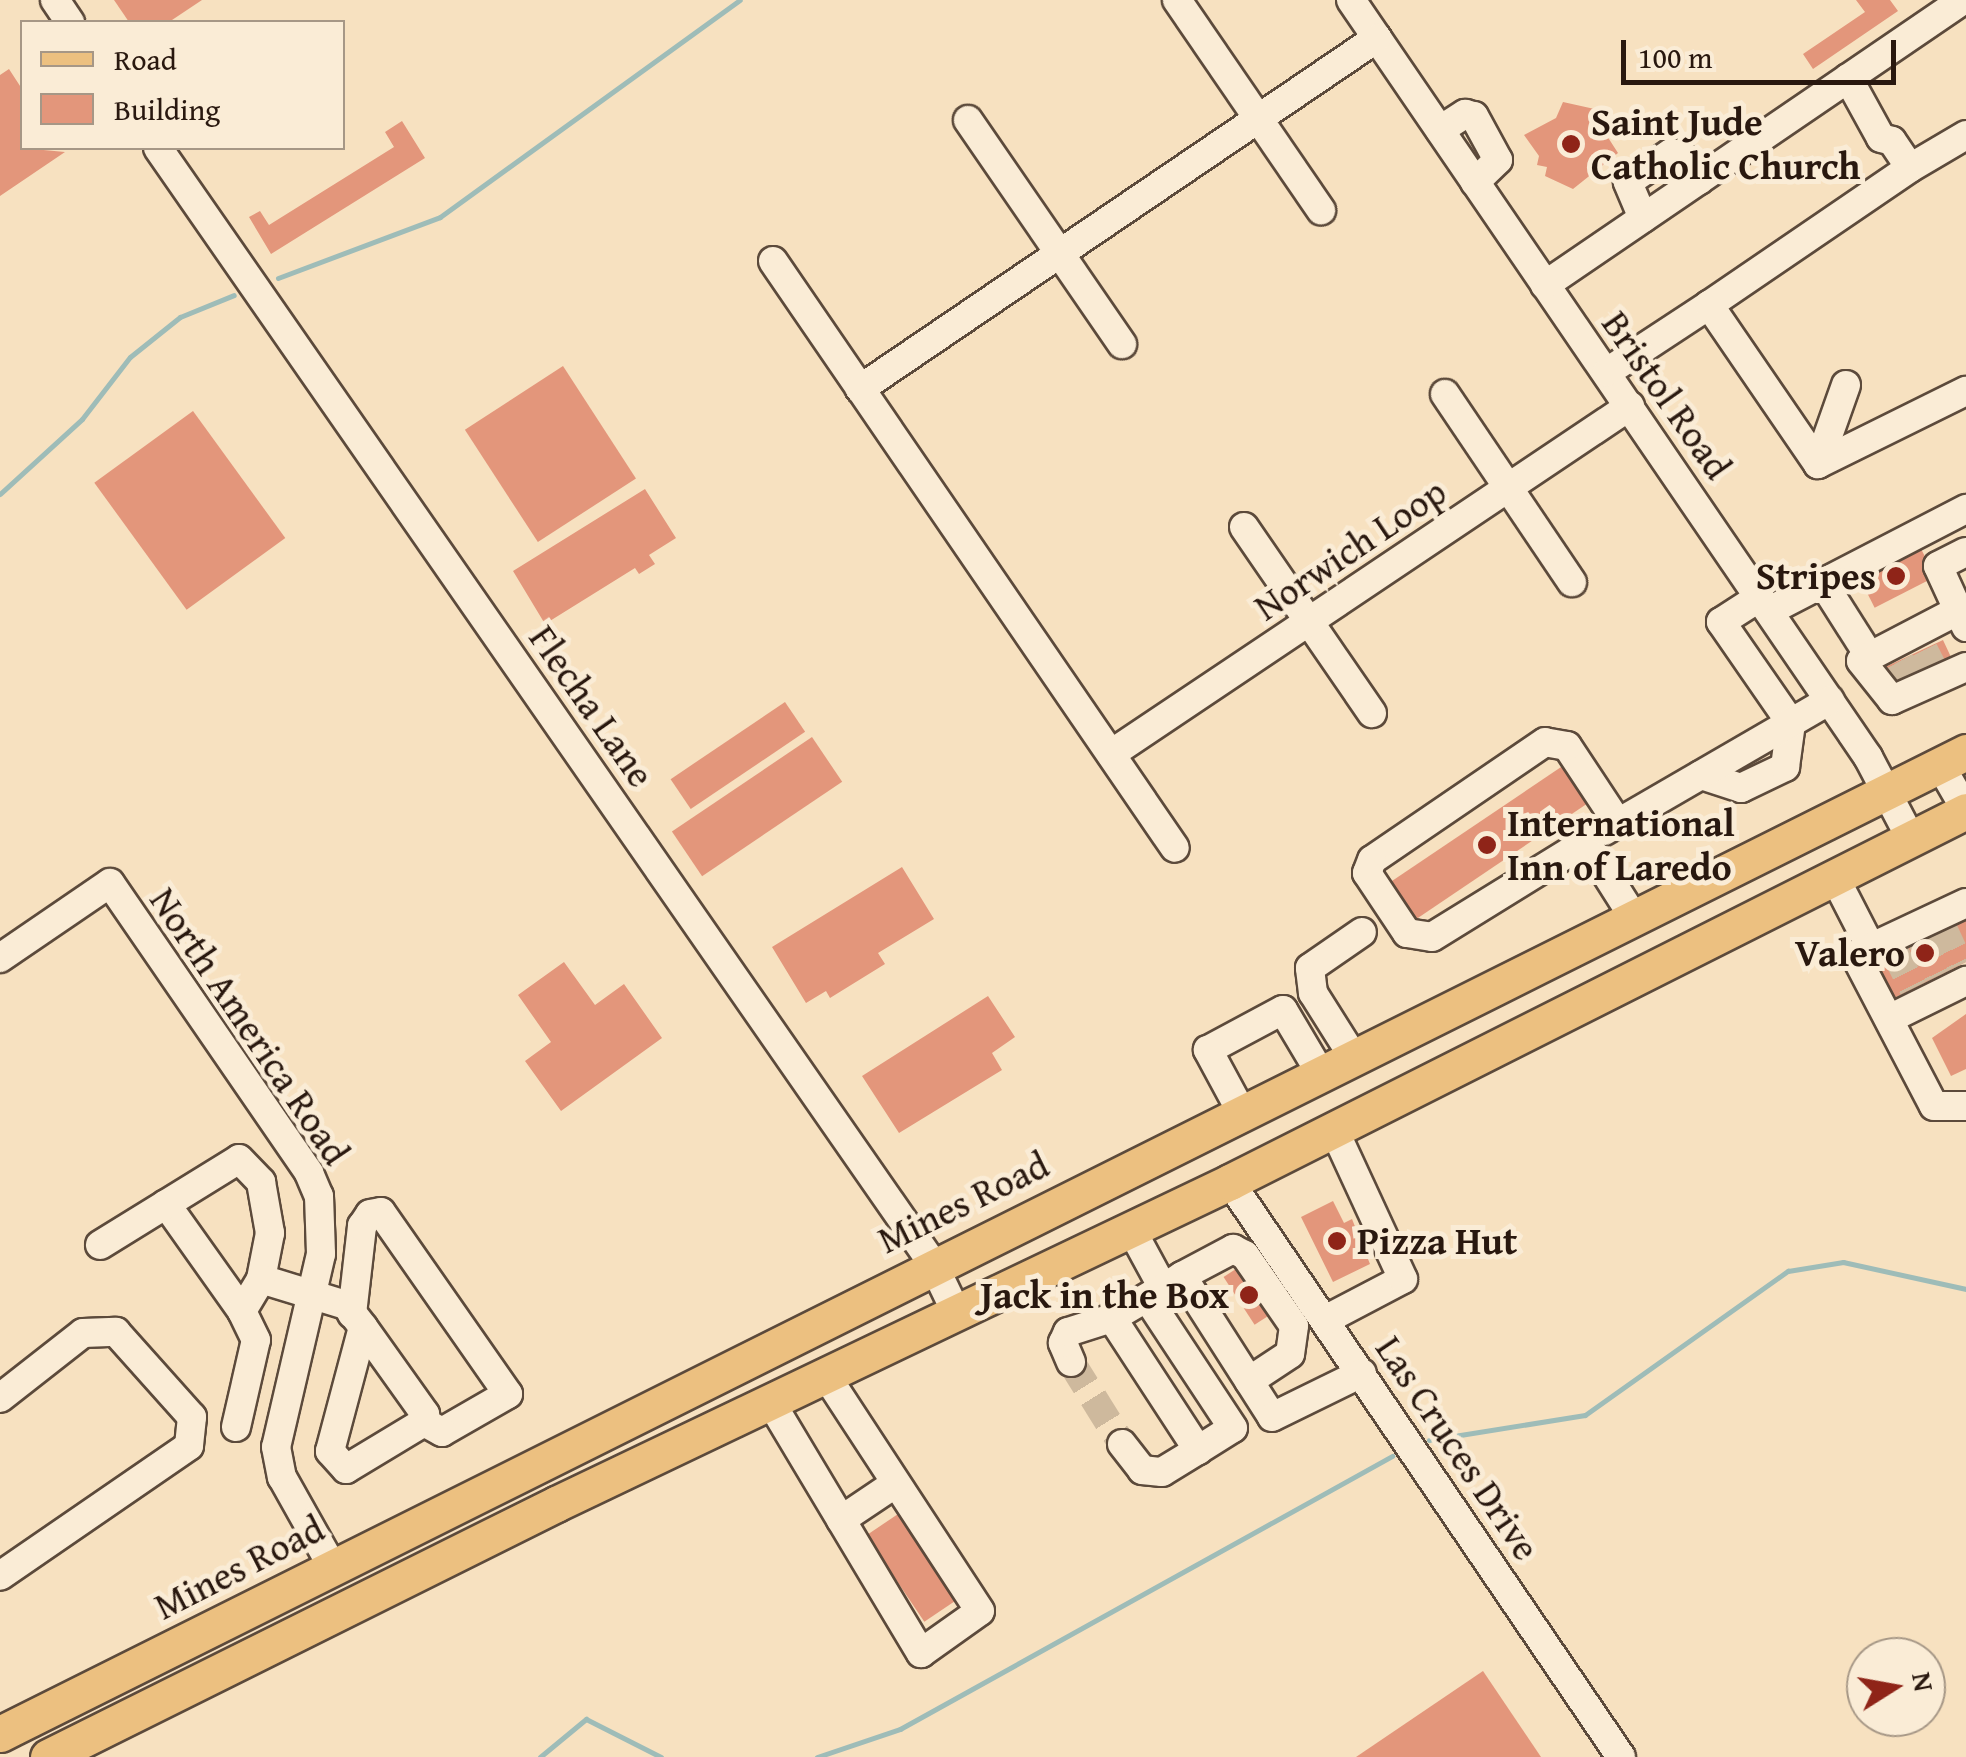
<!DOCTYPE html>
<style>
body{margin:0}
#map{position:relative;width:1966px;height:1757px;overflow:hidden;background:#f7e1c0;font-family:"Gentium Book Plus",serif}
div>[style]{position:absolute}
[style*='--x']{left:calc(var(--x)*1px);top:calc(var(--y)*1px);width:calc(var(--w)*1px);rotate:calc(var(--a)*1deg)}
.stream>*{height:5px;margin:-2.5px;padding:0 2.5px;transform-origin:2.5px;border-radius:2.5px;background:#9ebcb8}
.building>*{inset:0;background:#e3967b;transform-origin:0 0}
.minor-tunnel>*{height:28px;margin-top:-14px;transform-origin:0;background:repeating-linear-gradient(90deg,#ceb99d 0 28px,transparent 0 42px)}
.roads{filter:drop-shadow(2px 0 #5c4a3b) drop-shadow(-2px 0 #5c4a3b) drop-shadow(0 2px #5c4a3b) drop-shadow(0 -2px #5c4a3b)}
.minor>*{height:28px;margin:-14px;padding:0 14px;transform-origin:14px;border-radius:14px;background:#faecd6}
.major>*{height:35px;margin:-17.5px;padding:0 17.5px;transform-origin:17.5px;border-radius:17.5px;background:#ecc080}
.dots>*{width:28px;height:28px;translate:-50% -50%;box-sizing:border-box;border:5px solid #faecd6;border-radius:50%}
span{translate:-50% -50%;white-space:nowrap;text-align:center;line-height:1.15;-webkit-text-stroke:10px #faecd6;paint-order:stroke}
.poi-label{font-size:38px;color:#29180f;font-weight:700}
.left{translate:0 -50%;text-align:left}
.right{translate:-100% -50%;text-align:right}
.street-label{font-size:38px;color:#29180f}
.legend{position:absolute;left:20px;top:20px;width:325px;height:130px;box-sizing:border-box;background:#faecd6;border:2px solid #a69786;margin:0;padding:12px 18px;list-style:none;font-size:30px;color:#29180f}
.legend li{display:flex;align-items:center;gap:20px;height:50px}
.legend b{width:50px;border:2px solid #a69786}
.north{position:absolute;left:1846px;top:1637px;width:100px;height:100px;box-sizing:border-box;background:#faecd6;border:2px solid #a69786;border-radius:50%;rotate:79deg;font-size:28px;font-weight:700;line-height:40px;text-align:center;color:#29180f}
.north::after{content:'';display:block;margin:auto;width:35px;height:45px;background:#8f2418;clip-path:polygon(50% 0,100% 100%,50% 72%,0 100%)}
.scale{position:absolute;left:1621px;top:40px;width:275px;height:45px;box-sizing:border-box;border:5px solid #29180f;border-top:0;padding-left:12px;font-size:30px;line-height:35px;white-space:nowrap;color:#29180f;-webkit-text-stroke:8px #faecd6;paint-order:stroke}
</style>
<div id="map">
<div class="stream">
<i style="--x:278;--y:278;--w:173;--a:-20.6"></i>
<i style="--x:440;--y:217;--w:370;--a:-35.9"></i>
<i style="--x:0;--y:494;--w:111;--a:-42.4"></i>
<i style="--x:82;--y:419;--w:78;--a:-52.3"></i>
<i style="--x:130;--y:357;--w:64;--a:-38.7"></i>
<i style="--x:180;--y:317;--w:58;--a:-22.2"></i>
<i style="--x:1429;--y:1440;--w:158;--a:-9.1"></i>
<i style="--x:1585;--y:1415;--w:249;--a:-35.4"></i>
<i style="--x:1788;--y:1271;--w:56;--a:-9.3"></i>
<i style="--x:1843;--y:1262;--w:126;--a:12.4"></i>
<i style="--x:540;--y:1757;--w:60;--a:-39.6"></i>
<i style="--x:586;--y:1719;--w:84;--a:26.9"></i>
<i style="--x:817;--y:1757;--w:88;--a:-18.6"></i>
<i style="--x:900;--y:1729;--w:563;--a:-29.02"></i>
</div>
<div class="building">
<i style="clip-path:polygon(114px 0,202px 0,169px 22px,129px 22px)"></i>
<i style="clip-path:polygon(1856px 0,1890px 0,1898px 11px,1813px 69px,1803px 54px,1865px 12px)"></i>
<i style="clip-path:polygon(9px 69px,22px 89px,22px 148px,65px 152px,0 196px,0 75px)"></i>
<i style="clip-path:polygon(1563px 102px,1599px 110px,1600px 125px,1618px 153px,1573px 189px,1545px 176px,1547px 167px,1537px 165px,1539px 156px,1524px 135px,1556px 118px)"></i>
<i style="clip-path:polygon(402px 121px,425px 158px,271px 254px,249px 217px,260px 211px,269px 225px,394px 147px,385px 132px)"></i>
<i style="left:563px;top:366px;width:134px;height:117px;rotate:57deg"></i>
<i style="left:193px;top:411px;width:157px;height:122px;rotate:54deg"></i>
<i style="clip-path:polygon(645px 489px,676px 538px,649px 555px,655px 564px,639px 574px,635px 568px,545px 624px,513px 571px)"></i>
<i style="left:1918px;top:543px;width:38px;height:68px;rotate:63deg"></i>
<i style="left:1943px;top:640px;width:21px;height:72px;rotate:65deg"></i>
<i style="left:785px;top:702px;width:36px;height:138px;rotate:56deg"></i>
<i style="left:812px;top:737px;width:54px;height:169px;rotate:56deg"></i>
<i style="left:1567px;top:763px;width:45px;height:225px;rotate:56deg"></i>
<i style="clip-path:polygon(902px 867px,934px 919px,878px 953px,885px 964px,830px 998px,826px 991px,806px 1003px,772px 947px)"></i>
<i style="clip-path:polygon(1966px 915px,1966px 962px,1894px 998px,1874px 958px)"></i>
<i style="clip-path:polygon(564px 962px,595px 1005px,624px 984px,662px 1038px,561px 1111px,525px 1061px,551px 1042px,518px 995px)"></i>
<i style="clip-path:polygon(988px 996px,1015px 1037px,992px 1053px,1002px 1070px,899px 1133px,862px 1076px)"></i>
<i style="clip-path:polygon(1966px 1014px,1966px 1069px,1951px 1076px,1932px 1038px)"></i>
<i style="clip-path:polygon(1333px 1201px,1344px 1223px,1352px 1219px,1370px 1264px,1333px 1282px,1301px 1217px)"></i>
<i style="left:1242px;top:1265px;width:57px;height:22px;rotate:57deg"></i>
<i style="left:901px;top:1512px;width:104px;height:42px;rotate:56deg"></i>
<i style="clip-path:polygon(1483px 1671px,1541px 1757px,1356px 1757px)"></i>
</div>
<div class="minor-tunnel">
<i style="--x:1924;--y:650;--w:20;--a:63"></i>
<i style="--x:1900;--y:661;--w:21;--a:61"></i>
<i style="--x:1941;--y:924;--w:45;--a:65.1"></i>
<i style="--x:1919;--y:935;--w:45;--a:65.1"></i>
<i style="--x:1893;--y:948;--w:45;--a:63.4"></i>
<i style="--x:1071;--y:1362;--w:97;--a:58.1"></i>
</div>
<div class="roads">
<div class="minor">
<i style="--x:55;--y:0;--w:27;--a:56"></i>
<i style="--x:1177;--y:0;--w:255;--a:55.6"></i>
<i style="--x:1351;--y:0;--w:917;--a:55.67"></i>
<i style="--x:1868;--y:757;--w:93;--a:62.3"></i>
<i style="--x:1848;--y:78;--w:68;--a:61.2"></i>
<i style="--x:1881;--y:138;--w:11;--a:15"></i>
<i style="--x:1892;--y:141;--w:32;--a:56"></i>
<i style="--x:1910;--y:168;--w:65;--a:-30.5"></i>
<i style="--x:968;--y:120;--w:272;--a:55.5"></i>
<i style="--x:1440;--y:130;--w:30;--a:-33"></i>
<i style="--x:1465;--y:114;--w:9;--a:13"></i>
<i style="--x:1474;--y:116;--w:50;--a:61.4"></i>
<i style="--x:1498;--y:160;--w:32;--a:136"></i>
<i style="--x:158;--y:148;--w:1359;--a:55.22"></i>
<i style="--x:933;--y:1264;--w:53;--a:64.4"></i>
<i style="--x:1643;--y:218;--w:39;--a:-113"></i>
<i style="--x:1628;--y:182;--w:52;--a:-34"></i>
<i style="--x:1671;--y:153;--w:10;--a:11"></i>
<i style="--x:1681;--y:155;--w:31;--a:54"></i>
<i style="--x:773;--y:261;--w:711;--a:55.6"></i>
<i style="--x:1545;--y:285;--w:506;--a:-34.29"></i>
<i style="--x:1607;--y:372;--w:122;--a:-33.3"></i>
<i style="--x:1846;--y:385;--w:84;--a:109.5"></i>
<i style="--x:1818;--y:464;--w:165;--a:-26.3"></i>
<i style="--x:860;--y:389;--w:625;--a:-34.17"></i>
<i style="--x:1445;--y:394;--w:227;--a:56"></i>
<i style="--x:1818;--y:464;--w:193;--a:-124.4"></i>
<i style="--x:1709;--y:305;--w:243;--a:-34.3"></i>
<i style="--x:1244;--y:527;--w:226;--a:55.5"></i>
<i style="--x:1823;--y:583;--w:88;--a:57.6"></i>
<i style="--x:1769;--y:611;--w:222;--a:-27.4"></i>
<i style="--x:1957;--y:611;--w:108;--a:152.5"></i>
<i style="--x:1861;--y:661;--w:50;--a:51.5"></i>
<i style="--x:1892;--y:700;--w:81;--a:-24"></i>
<i style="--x:1966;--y:627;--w:67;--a:-114.7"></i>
<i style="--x:1938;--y:566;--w:31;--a:-27"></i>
<i style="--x:1111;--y:754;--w:625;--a:-33.84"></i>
<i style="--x:1940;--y:765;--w:52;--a:60"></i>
<i style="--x:1701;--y:775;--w:42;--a:18"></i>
<i style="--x:1741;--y:788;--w:49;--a:-25.5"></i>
<i style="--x:1785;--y:767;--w:44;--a:-82.2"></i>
<i style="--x:1791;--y:723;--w:123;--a:-124.7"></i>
<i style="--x:1721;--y:622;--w:46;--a:-32.7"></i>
<i style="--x:1618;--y:823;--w:92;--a:-123.5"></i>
<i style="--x:1567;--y:746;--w:22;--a:-170"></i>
<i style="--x:1545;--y:742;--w:209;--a:145.7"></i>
<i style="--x:1372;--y:860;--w:14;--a:111"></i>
<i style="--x:1367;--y:873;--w:72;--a:56.3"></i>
<i style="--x:1407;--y:933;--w:25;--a:9"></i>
<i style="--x:1432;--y:937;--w:181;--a:-31.7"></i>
<i style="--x:1586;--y:842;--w:90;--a:57.7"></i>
<i style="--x:1604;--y:831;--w:261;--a:-30.1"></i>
<i style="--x:1835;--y:878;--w:79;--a:62.8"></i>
<i style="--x:1966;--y:903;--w:123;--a:154.9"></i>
<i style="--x:1855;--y:955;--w:170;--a:62.4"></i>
<i style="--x:1934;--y:1106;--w:32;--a:0"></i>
<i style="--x:0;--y:958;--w:133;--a:-34.3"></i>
<i style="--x:110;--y:883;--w:352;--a:55.5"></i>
<i style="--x:309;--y:1173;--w:25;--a:67"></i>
<i style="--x:319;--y:1196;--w:58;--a:88"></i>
<i style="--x:321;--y:1254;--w:198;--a:103.1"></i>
<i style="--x:276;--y:1447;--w:31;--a:79"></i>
<i style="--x:282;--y:1477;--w:104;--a:60.7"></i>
<i style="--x:1889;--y:1019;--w:86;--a:-26.3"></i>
<i style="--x:1354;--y:1058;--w:77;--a:-122.2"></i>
<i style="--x:1313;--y:993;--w:25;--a:-97"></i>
<i style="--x:1310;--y:968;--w:63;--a:-34.7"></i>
<i style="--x:1242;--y:1113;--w:72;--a:-118.4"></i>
<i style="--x:1208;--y:1050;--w:85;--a:-28.1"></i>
<i style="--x:1283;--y:1010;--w:74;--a:59.3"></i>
<i style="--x:1230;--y:1182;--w:695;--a:55.78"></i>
<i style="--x:166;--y:1204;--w:131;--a:54.6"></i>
<i style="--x:1131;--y:1229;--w:67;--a:61.5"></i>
<i style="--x:1163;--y:1288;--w:22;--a:-32"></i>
<i style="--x:1182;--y:1276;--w:167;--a:57.4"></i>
<i style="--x:1272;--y:1417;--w:100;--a:-26.1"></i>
<i style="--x:100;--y:1245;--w:163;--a:-31.7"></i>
<i style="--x:239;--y:1159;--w:32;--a:46"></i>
<i style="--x:261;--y:1182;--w:52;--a:80"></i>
<i style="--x:270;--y:1233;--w:47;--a:101.1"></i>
<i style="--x:261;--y:1279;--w:89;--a:17"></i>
<i style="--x:346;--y:1305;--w:28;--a:52"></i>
<i style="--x:363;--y:1327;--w:107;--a:54.5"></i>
<i style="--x:425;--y:1414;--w:8;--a:97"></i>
<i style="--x:424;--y:1422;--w:91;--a:148.9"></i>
<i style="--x:346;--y:1469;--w:24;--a:-132"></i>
<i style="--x:330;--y:1451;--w:128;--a:-75.1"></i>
<i style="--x:1182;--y:1276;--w:58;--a:-27.9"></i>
<i style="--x:1233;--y:1249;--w:13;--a:27"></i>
<i style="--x:1245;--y:1255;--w:86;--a:55.4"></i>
<i style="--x:1294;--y:1326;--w:28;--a:98"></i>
<i style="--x:1290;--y:1354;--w:49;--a:146.6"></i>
<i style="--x:352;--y:1314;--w:89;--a:-83.5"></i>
<i style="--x:362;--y:1226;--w:14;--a:-56"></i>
<i style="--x:370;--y:1214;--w:11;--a:-10"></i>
<i style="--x:381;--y:1212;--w:222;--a:55.1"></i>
<i style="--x:508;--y:1394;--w:76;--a:150.1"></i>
<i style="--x:442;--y:1432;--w:21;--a:-151"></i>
<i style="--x:1112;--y:1318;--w:158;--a:56.9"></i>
<i style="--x:1198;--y:1450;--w:41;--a:-32.2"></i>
<i style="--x:1233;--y:1428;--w:154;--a:-123.4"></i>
<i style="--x:1325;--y:1320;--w:88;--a:-27.7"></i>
<i style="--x:1403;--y:1279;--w:164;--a:-114.8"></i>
<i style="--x:1071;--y:1362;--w:21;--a:-113"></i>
<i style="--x:1063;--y:1343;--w:12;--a:-66"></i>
<i style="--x:1068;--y:1332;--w:46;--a:-17.7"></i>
<i style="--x:1112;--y:1318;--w:59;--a:-30.5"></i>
<i style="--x:0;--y:1398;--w:105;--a:-38.1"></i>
<i style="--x:83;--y:1333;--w:33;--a:-2"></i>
<i style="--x:116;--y:1332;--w:114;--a:48.2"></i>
<i style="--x:192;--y:1417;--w:29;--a:96"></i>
<i style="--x:189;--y:1446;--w:229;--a:145.5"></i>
<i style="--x:770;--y:1401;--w:294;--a:59.1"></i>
<i style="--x:921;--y:1653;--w:72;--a:-35.4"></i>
<i style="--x:980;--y:1611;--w:283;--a:-123.2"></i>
<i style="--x:236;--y:1427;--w:89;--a:-77.1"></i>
<i style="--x:256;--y:1340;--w:32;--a:-116"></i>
<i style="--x:242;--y:1311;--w:37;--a:-59"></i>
<i style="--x:1122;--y:1444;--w:33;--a:52"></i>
<i style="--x:1142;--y:1470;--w:20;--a:6"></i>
<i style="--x:1162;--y:1472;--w:42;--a:-31.4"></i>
<i style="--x:841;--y:1520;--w:63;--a:-33.9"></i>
</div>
<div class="major">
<i style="--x:0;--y:1734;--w:2198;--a:-26.54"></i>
<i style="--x:48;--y:1757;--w:568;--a:-26.47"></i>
<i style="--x:556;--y:1504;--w:747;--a:-25.54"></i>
<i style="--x:1230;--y:1182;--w:824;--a:-26.75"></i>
</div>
</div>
<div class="dots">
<i style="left:1571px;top:144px;background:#8f2418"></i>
<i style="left:1896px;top:576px;background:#8f2418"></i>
<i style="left:1487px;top:845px;background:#8f2418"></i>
<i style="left:1925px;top:953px;background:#8f2418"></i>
<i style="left:1337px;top:1241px;background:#8f2418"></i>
<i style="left:1249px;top:1295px;background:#8f2418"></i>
</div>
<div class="poi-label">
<span class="left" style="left:1591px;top:144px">Saint Jude<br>Catholic Church</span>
<span class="right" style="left:1876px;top:576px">Stripes</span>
<span class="left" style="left:1507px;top:845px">International<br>Inn of Laredo</span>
<span class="right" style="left:1905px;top:953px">Valero</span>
<span class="left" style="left:1357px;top:1241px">Pizza Hut</span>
<span class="right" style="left:1229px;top:1295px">Jack in the Box</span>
</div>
<div class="street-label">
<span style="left:1667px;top:395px;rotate:55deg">Bristol Road</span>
<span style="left:1350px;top:549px;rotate:-34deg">Norwich Loop</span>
<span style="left:592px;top:706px;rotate:55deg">Flecha Lane</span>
<span style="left:250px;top:1026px;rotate:56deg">North America Road</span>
<span style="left:963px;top:1202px;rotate:-26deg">Mines Road</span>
<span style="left:1458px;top:1448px;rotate:56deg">Las Cruces Drive</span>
<span style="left:239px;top:1567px;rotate:-27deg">Mines Road</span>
</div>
<ul class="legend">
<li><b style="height:12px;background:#ecc080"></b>Road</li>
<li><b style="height:28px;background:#e3967b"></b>Building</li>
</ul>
<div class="north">N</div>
<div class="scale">100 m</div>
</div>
